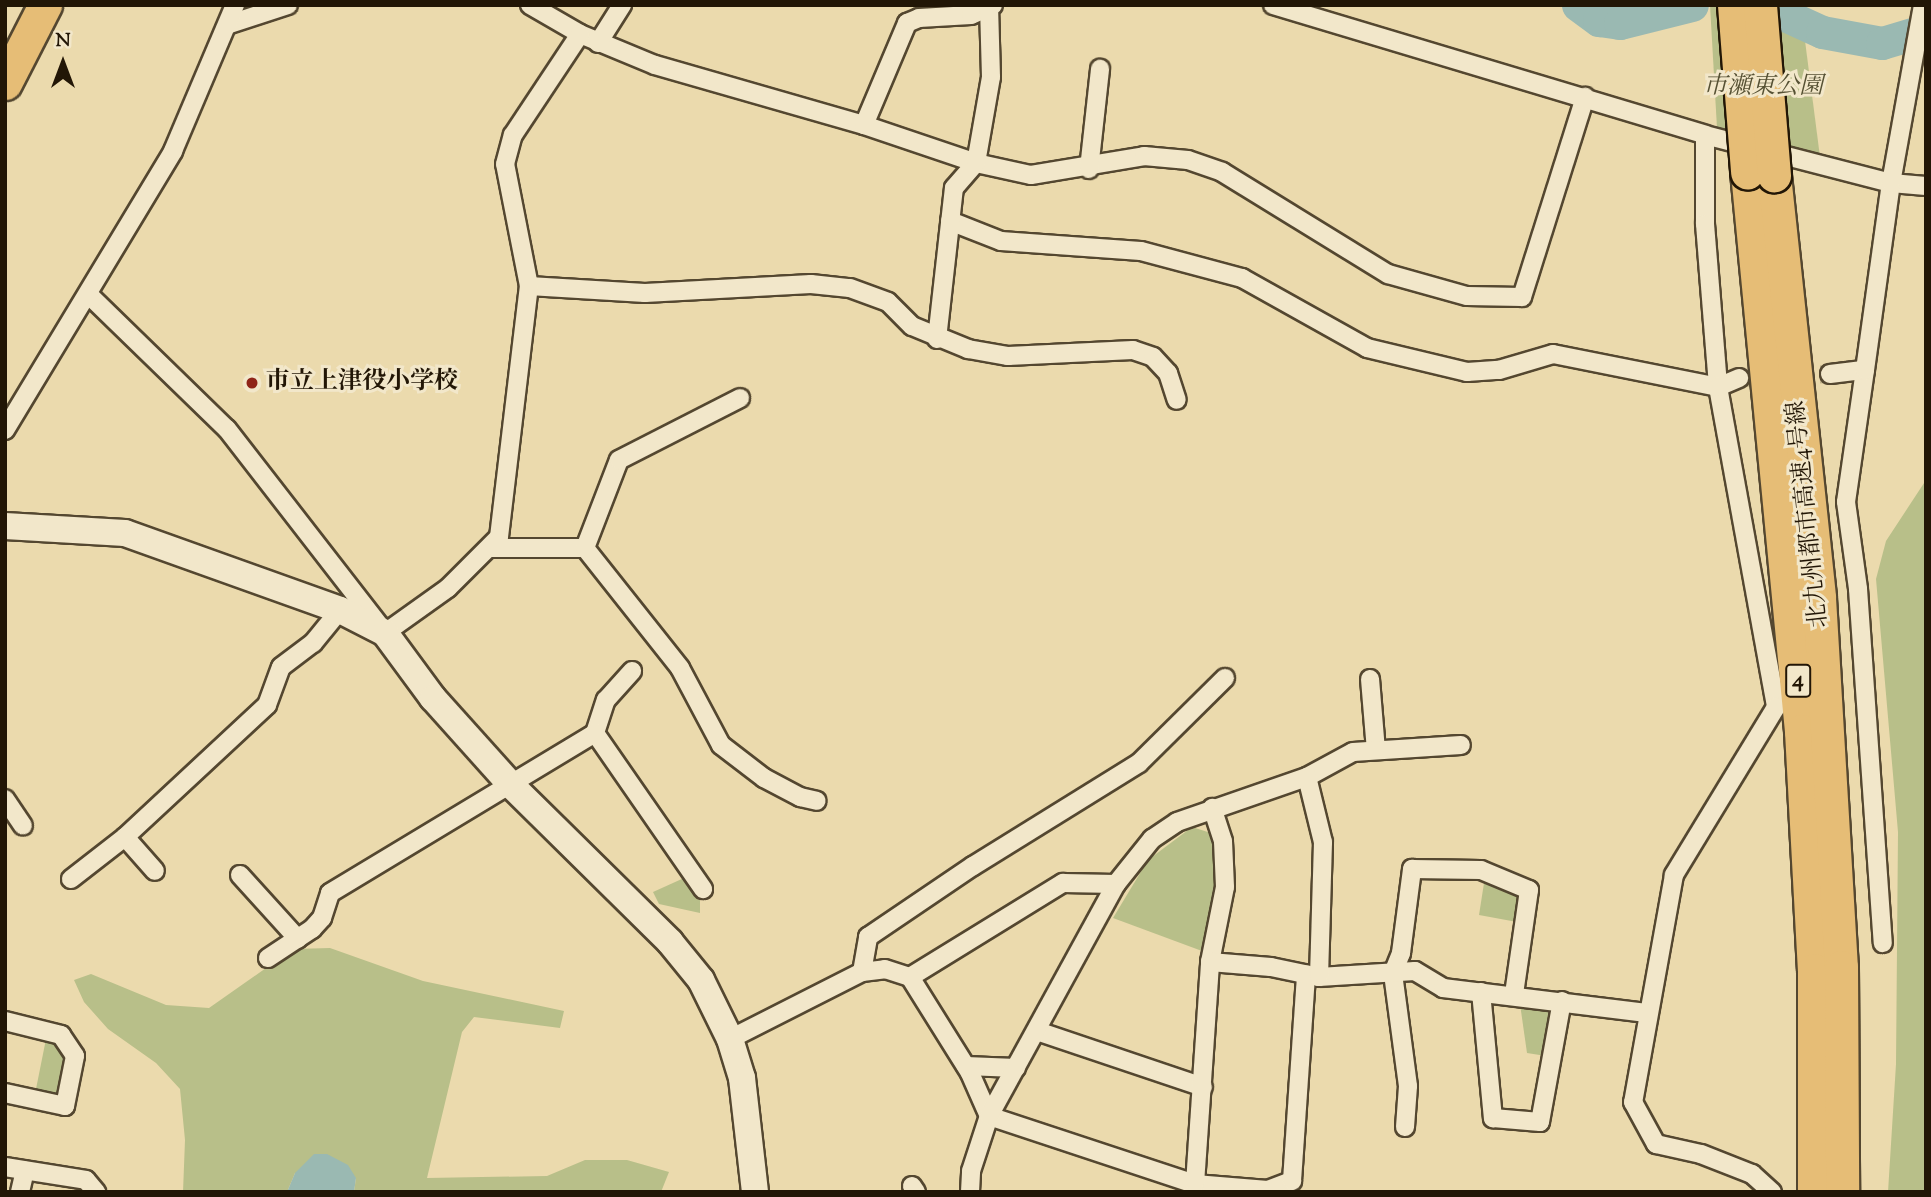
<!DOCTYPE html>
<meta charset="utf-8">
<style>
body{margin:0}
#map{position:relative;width:1931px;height:1197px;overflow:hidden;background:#ebdaad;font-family:"Sorts Mill Goudy","Noto Serif JP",serif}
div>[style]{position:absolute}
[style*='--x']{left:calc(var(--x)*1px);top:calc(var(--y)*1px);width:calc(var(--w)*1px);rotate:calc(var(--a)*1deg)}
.green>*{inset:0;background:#b8bf89}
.water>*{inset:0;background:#9ab9b2}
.river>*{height:33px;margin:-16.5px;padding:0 16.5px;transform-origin:16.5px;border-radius:16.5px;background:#9ab9b2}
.street-tunnel>*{height:18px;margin-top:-9px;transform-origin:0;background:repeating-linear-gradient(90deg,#c3b38c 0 18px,transparent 0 27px)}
.roads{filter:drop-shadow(2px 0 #544730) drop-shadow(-2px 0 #544730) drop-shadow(0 2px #544730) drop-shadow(0 -2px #544730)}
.street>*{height:18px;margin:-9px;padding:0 9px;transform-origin:9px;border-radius:9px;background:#f2e7ca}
.secondary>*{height:26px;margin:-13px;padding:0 13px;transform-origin:13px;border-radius:13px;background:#f2e7ca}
.highway>*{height:33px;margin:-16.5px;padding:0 16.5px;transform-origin:16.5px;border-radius:16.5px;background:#e6bd76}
.bridges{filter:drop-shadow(2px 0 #221606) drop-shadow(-2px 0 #221606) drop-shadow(0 2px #221606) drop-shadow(0 -2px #221606)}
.highway-bridge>*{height:33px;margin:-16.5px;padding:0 16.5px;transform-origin:16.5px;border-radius:16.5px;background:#e6bd76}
.dots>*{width:19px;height:19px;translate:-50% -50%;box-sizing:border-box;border:4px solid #f2e7ca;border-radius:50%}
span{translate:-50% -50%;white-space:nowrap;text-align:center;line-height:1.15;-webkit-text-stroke:6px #f2e7ca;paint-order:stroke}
.shield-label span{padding:2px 5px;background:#f2e7ca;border:2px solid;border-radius:5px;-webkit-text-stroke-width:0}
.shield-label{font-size:23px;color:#221606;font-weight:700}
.park-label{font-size:24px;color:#565134;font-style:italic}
.poi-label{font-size:24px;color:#221606;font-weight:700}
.left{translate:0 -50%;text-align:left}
.street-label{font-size:24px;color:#221606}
.frame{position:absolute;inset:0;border:7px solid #221606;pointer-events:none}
.north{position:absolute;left:28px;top:28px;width:70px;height:70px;-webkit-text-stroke:5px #f2e7ca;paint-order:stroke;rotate:0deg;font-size:19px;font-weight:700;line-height:28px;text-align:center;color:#221606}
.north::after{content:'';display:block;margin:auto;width:24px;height:32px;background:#221606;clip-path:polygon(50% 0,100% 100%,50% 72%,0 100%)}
</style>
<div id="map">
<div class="green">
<i style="clip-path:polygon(1710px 5px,1746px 7px,1804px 33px,1820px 157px,1717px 128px)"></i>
<i style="clip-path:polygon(1926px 480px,1926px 1192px,1888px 1192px,1896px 1064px,1898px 832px,1876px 579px,1886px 541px)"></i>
<i style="clip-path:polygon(1192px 827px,1214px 834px,1218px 890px,1202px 951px,1113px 918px,1148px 860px)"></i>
<i style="clip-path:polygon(684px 878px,700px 896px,700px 913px,659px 904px,653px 892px)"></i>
<i style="clip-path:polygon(1484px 883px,1517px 890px,1523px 900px,1517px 922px,1479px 915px)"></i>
<i style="clip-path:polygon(330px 948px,423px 981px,564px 1011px,560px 1028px,474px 1017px,462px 1032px,427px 1178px,547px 1176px,585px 1160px,627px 1160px,669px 1172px,661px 1192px,354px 1192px,356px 1178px,295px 1173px,287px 1192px,183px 1192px,185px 1140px,180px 1089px,156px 1063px,108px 1029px,84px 1002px,74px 980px,91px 974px,166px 1005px,209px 1008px,293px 949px)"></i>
<i style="clip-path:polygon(1520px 1004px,1550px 1007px,1554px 1012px,1546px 1056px,1527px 1053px)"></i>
<i style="clip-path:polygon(46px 1039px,59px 1043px,70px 1058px,62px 1100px,35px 1094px)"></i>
</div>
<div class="water">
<i style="clip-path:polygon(314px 1154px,327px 1154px,348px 1165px,356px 1178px,354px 1192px,287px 1192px,295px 1173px)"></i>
</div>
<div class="river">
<i style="--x:1578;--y:5;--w:26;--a:36"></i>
<i style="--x:1599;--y:20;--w:21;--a:8"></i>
<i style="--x:1620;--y:23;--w:74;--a:-14"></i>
<i style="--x:1763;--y:5;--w:65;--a:24.6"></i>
<i style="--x:1822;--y:32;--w:61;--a:10.4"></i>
<i style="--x:1882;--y:43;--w:46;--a:-16.5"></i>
</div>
<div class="street-tunnel">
<i style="--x:1739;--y:378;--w:91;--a:-2.5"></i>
</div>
<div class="roads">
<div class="street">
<i style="--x:530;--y:5;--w:58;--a:30.1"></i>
<i style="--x:580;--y:34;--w:81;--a:22.5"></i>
<i style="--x:655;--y:65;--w:217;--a:16"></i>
<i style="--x:864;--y:125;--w:118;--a:18.7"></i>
<i style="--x:976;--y:163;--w:56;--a:12.3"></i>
<i style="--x:1031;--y:175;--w:115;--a:-9.5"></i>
<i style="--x:1144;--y:156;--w:44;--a:5.2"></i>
<i style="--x:1188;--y:160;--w:36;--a:19"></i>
<i style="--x:1222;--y:172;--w:195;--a:31.6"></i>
<i style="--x:1388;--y:274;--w:82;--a:15.6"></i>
<i style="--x:1467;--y:296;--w:55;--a:1"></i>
<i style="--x:1522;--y:297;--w:210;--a:-72.5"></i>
<i style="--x:1273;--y:5;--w:451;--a:16.7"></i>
<i style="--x:1705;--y:135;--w:192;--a:14.5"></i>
<i style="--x:1891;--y:183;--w:35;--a:5"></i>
<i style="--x:230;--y:24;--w:61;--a:-18.1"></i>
<i style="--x:598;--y:43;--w:45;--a:-57.7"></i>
<i style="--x:864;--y:125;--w:111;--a:-67.1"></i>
<i style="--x:907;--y:23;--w:13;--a:-23"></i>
<i style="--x:919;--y:18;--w:52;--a:-3.3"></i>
<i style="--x:971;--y:15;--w:24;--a:-24"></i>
<i style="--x:1705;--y:135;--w:89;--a:90"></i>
<i style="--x:1705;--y:224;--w:164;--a:85.4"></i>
<i style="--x:1718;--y:387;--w:325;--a:79.7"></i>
<i style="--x:1776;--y:707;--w:197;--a:121.3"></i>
<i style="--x:1674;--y:875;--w:231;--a:100.2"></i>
<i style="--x:1633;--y:1102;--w:48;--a:61.3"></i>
<i style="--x:1656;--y:1144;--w:46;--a:12.5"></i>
<i style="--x:1701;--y:1154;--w:55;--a:21.4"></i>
<i style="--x:1752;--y:1174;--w:27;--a:42"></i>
<i style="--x:1089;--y:169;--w:101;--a:-83.7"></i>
<i style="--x:950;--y:221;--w:55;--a:21.4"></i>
<i style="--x:1001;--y:241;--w:140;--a:4.1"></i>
<i style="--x:1141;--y:251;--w:105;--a:15"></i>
<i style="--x:1242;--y:278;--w:143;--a:29.2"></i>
<i style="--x:1367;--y:348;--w:103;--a:13.5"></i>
<i style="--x:1467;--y:372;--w:32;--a:-4"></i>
<i style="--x:1499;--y:370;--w:56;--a:-16.5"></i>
<i style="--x:1553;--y:354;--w:168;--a:11.3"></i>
<i style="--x:1718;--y:387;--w:23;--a:-23"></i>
<i style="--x:529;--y:286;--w:116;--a:3.5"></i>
<i style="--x:645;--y:293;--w:166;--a:-3.1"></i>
<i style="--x:811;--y:284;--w:39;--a:6"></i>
<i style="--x:850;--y:288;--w:40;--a:20.2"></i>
<i style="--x:888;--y:302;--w:34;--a:45"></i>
<i style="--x:912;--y:326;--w:61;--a:22.3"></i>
<i style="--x:968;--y:349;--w:41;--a:9.9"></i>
<i style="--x:1008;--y:356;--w:125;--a:-2.7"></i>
<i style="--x:1133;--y:350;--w:21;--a:19"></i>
<i style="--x:1153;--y:357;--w:22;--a:47"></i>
<i style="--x:1168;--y:373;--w:28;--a:72"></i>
<i style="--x:89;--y:295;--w:192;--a:44.2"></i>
<i style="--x:227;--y:429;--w:258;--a:52.2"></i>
<i style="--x:385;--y:633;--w:77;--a:-35.5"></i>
<i style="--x:448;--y:588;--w:72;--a:-45"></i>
<i style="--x:499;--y:537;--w:253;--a:-83.2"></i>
<i style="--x:529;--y:286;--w:124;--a:-101.1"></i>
<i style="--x:505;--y:164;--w:30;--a:-75"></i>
<i style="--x:513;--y:135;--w:121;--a:-56.4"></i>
<i style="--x:937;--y:339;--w:152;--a:-83.6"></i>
<i style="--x:954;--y:188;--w:33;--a:-49"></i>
<i style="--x:976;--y:163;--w:87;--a:-80.1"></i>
<i style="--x:991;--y:77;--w:72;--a:-91.6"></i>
<i style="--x:1865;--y:370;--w:133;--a:98.2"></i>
<i style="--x:1846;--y:502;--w:88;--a:82.1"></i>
<i style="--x:1858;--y:589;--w:355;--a:86"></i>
<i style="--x:1830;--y:374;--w:35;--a:-7"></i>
<i style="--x:1865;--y:370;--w:189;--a:-82.1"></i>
<i style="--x:1891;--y:183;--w:181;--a:-79.8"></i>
<i style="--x:5;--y:430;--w:326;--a:-58.9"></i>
<i style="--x:173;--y:151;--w:159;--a:-67"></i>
<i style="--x:490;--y:548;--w:95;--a:0"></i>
<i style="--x:585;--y:548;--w:153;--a:51.6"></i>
<i style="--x:680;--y:668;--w:87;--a:62"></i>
<i style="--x:721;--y:745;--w:54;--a:37.5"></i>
<i style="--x:764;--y:778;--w:41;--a:27.8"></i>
<i style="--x:800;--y:797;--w:17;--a:13"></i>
<i style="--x:585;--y:548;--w:94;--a:-68.9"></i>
<i style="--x:619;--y:460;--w:136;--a:-27.1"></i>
<i style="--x:1370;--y:679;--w:71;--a:85.2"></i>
<i style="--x:595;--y:733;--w:35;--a:-72"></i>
<i style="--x:606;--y:700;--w:39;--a:-48"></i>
<i style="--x:1307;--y:777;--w:52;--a:-28.5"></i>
<i style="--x:1353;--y:752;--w:108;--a:-3.7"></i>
<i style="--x:5;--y:799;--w:32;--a:56"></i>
<i style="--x:125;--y:837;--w:45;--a:48.6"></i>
<i style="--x:240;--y:875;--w:86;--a:47.8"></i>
<i style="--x:71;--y:879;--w:68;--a:-37.9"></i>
<i style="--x:125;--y:837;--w:194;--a:-42.9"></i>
<i style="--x:267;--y:705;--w:40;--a:-69.8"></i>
<i style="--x:281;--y:667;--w:40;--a:-37"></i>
<i style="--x:313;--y:643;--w:43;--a:-50.7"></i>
<i style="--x:268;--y:958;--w:53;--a:-33.4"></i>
<i style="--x:312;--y:929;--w:15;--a:-48"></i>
<i style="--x:322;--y:918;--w:26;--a:-72"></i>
<i style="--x:330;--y:893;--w:310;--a:-31.1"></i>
<i style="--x:595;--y:733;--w:190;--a:55.3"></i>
<i style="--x:1210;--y:962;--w:76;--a:-78.7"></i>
<i style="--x:1225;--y:887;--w:46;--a:-92.5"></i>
<i style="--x:1223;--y:841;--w:35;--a:-108"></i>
<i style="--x:862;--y:972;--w:36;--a:-80"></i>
<i style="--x:868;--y:937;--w:127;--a:-34.1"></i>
<i style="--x:973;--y:866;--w:195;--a:-31.8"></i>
<i style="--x:1139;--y:763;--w:121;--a:-44.7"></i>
<i style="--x:910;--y:977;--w:180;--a:-31.6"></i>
<i style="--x:1063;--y:883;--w:53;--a:1.1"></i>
<i style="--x:1481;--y:992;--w:127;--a:84.6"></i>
<i style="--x:1493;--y:1118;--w:47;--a:4.9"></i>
<i style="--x:1540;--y:1122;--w:123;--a:-79.7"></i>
<i style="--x:5;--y:1021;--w:58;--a:14"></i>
<i style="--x:61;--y:1035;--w:25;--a:56"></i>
<i style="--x:75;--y:1056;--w:51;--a:101.3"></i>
<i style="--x:65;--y:1106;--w:61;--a:-167.8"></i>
<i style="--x:1037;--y:1031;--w:175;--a:18.6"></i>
<i style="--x:730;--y:1039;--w:148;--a:-26.9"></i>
<i style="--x:862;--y:972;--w:23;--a:-7"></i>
<i style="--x:885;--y:969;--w:26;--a:18"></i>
<i style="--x:910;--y:977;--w:113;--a:58"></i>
<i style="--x:970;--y:1073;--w:47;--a:66.2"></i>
<i style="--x:989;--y:1116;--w:217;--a:18.3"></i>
<i style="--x:1195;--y:1184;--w:73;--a:4.7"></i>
<i style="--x:1268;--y:1190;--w:26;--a:-21"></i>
<i style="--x:1292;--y:1181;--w:207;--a:-86.1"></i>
<i style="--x:966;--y:1066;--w:50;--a:2.3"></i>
<i style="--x:1405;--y:1127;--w:41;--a:-85.8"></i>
<i style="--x:1408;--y:1086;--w:114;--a:-97.6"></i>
<i style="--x:1393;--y:973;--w:22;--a:-68"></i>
<i style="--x:1401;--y:953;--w:85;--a:-82.5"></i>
<i style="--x:1412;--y:869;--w:69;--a:0.8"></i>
<i style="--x:1481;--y:870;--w:52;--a:22.6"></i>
<i style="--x:1529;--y:890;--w:105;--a:98.2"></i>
<i style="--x:5;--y:1167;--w:82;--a:9.1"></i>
<i style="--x:86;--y:1180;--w:16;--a:50"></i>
<i style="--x:1195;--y:1184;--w:223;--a:-86.1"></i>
<i style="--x:1210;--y:962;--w:61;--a:4.7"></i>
<i style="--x:1271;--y:967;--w:49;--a:11.8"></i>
<i style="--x:1319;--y:977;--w:96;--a:-3.6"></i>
<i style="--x:1415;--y:971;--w:33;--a:31"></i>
<i style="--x:1443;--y:988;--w:205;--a:7"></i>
<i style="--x:912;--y:1186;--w:7;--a:56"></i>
<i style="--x:20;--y:1192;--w:22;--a:-77"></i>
<i style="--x:970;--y:1192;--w:21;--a:-87"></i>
<i style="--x:971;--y:1171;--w:58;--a:-71.9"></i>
<i style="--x:989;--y:1116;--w:264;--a:-61.3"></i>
<i style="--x:1116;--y:884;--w:58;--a:-51.3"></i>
<i style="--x:1152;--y:839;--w:30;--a:-34"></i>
<i style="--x:1177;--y:822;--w:138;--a:-19.1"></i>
<i style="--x:1307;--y:777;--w:67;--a:76.2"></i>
<i style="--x:1323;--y:842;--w:135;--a:91.7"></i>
</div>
<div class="secondary">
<i style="--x:5;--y:526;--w:120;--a:3.3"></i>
<i style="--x:125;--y:533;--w:228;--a:19.7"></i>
<i style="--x:340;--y:610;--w:51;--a:27.1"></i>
<i style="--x:385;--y:633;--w:81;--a:53.6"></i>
<i style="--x:433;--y:698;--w:118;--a:48.1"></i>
<i style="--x:512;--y:786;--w:222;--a:44.6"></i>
<i style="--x:670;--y:942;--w:49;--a:50.8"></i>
<i style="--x:701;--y:980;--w:66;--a:63.8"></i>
<i style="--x:730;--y:1039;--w:41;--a:72.9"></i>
<i style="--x:742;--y:1078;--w:115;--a:83.5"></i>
</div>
<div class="highway">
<i style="--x:5;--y:83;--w:88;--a:-62.9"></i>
<i style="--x:1747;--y:172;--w:562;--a:84.48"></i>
<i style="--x:1801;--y:731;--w:239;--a:86.9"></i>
<i style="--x:1814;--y:970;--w:222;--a:90"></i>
<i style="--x:1774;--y:175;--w:425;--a:83.9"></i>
<i style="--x:1819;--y:598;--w:370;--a:86.6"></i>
<i style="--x:1841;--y:967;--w:225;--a:89.7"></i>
</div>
</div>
<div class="bridges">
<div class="highway-bridge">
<i style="--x:1734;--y:5;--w:168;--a:85.5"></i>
<i style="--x:1760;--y:5;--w:171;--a:85.3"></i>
</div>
</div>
<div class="dots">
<i style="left:252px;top:383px;background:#8f2418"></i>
</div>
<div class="shield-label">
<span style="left:1798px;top:681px">4</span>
</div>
<div class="park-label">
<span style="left:1763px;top:88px">市瀬東公園</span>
</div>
<div class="poi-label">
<span class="left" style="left:266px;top:383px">市立上津役小学校</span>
</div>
<div class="street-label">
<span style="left:1809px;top:514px;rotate:-96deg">北九州都市高速4号線</span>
</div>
<div class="frame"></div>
<div class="north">N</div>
</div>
